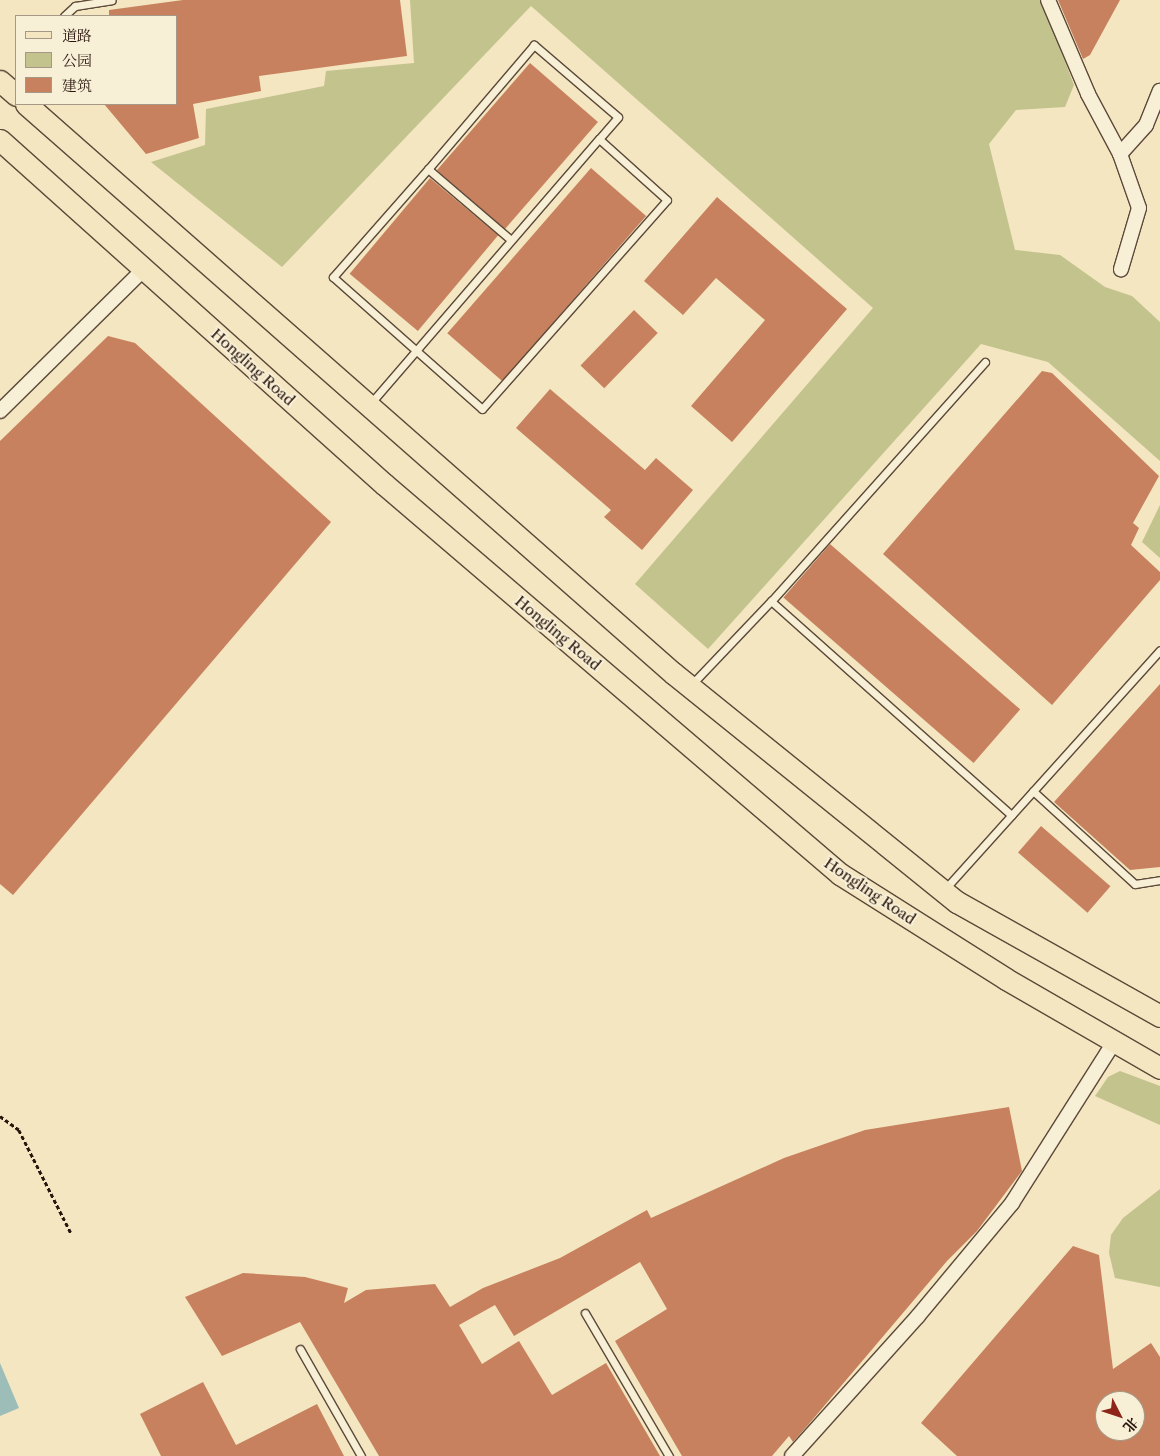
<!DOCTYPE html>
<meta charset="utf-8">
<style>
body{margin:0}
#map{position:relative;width:1160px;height:1456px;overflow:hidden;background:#f3e6c0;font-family:"Libre Caslon Text","Noto Serif SC",serif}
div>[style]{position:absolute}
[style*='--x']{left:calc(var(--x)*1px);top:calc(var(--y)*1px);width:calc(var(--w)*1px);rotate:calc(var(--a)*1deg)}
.green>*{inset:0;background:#c3c38d}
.water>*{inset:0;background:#9dbeb8}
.building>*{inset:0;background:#c8815e;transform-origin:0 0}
.path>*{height:2.5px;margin-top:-1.25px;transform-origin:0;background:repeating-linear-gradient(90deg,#29150d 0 4px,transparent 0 6.5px)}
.roads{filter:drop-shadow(1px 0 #5c493a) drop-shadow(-1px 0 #5c493a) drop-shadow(0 1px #5c493a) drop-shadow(0 -1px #5c493a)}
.lane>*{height:7px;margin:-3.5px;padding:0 3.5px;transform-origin:3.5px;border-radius:3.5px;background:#f7efd6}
.street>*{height:14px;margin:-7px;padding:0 7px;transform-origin:7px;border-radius:7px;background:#f7efd6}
.primary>*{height:21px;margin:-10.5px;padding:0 10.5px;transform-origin:10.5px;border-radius:10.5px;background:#f3e6c0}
span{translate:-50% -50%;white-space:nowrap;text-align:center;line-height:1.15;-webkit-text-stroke:4px #f7efd6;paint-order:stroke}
.street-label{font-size:15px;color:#29150d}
.legend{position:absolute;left:15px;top:15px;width:162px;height:90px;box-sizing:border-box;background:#f7efd6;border:1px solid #a59886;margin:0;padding:6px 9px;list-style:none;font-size:15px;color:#29150d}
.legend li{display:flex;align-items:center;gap:10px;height:25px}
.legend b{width:25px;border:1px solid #a59886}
.north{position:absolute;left:1095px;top:1391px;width:50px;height:50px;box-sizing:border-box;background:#f7efd6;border:1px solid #a59886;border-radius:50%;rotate:131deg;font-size:14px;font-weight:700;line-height:20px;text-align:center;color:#29150d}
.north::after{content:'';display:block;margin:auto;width:18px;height:22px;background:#8f2418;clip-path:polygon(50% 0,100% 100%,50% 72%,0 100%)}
</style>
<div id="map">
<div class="green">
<i style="clip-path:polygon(410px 0,1042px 0,1074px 85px,1065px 107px,1016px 110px,989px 144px,1015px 250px,1060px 255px,1105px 287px,1132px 296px,1160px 322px,1160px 461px,1048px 362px,981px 344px,708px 649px,635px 584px,873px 308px,531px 6px,282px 267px,151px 162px,205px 145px,206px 109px,324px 86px,326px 71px,414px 63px)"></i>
<i style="clip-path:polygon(1160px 505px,1160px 558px,1142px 542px)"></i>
<i style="clip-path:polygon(1120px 1071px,1160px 1086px,1160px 1125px,1095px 1096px,1108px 1077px)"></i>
<i style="clip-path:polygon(1160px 1189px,1160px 1287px,1115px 1278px,1109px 1253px,1111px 1235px,1123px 1218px)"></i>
</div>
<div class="water">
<i style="clip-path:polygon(0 1363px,19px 1408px,0 1416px)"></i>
</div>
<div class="building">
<i style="clip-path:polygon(183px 0,400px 0,407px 56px,259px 76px,261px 91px,193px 104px,199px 138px,146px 154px,104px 104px,176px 104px,176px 16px,109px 16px,109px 10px)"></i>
<i style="clip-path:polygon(1058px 0,1120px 0,1090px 55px,1083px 59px)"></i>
<i style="left:530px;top:63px;width:90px;height:142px;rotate:41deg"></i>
<i style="left:591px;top:168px;width:73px;height:219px;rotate:41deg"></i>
<i style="left:430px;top:178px;width:89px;height:125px;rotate:40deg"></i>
<i style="clip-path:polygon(717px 197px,847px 309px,732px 442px,691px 406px,765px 320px,716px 278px,683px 315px,644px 281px)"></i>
<i style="left:634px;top:310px;width:33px;height:77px;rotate:44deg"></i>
<i style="clip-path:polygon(108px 336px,135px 343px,331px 522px,13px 895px,0 884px,0 441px)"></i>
<i style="clip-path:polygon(1042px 371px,1052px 373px,1159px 476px,1133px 523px,1139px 528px,1131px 545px,1160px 572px,1160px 580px,1052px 705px,883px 554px)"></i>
<i style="clip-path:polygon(550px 389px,645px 470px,656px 458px,693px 490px,642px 550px,604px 517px,611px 510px,516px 428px)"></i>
<i style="left:830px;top:544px;width:252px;height:71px;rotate:41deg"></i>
<i style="clip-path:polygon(1160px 684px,1160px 867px,1130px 870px,1054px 802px)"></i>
<i style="left:1041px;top:826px;width:92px;height:35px;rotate:41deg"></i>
<i style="clip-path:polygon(1009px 1107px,1022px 1171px,977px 1231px,947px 1261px,808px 1425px,793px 1442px,789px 1436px,772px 1456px,682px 1456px,615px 1341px,667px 1309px,640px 1262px,514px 1336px,495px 1305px,459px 1325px,482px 1364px,519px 1341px,552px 1395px,606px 1363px,660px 1456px,379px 1456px,300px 1322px,222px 1356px,185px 1297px,243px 1273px,305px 1277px,348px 1288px,344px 1303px,366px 1290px,435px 1284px,450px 1307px,483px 1288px,560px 1258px,647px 1210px,651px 1218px,784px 1158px,865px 1130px)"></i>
<i style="clip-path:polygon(evenodd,1073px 1246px,1099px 1255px,1113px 1369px,1151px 1343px,1160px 1357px,1160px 1456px,957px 1456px,921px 1423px,1073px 1246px,1105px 1401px,1135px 1401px,1135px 1431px,1105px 1431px,1105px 1401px)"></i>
<i style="clip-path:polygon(203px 1382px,236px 1445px,317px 1404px,344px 1456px,161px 1456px,140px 1414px)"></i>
</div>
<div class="path">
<i style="--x:0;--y:1116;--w:24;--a:36"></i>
<i style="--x:19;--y:1130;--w:115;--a:63.2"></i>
</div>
<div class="roads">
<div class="lane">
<i style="--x:64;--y:16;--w:15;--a:-42"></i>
<i style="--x:75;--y:6;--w:37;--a:-9"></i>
<i style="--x:428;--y:169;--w:144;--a:131.3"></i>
<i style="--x:333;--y:277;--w:199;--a:41.5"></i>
<i style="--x:482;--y:409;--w:279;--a:-48.5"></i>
<i style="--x:667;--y:200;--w:91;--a:-138.1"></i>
<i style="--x:985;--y:362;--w:321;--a:131.8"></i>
<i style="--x:771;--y:601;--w:322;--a:41.7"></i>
<i style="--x:370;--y:404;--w:350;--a:-49.2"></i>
<i style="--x:599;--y:139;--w:29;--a:-49"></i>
<i style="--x:618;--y:117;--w:111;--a:-139.4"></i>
<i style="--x:534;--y:45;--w:163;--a:130.5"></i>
<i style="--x:428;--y:169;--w:109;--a:40.5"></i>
<i style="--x:692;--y:684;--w:115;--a:-46.4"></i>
<i style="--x:1033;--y:791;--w:138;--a:42.4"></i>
<i style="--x:1135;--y:884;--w:25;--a:-9"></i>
<i style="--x:945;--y:889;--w:321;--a:-48"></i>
<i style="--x:585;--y:1313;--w:166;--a:59.6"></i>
<i style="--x:300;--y:1349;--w:123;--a:60.3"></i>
</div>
<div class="street">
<i style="--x:1048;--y:0;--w:102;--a:66.9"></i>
<i style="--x:1088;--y:94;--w:68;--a:61.9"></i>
<i style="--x:1120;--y:154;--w:57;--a:70.6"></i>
<i style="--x:1139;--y:208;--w:64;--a:106.4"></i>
<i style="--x:1120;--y:154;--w:39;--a:-48"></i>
<i style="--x:1146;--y:125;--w:37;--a:-68"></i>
<i style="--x:0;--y:411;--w:202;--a:-44.6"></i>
<i style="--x:792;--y:1456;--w:188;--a:-48"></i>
<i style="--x:918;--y:1316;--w:147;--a:-50.2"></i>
<i style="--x:1012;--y:1203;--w:191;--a:-57.6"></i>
</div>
<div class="primary">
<i style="--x:0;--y:81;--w:21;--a:41"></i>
<i style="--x:26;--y:104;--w:862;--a:41.33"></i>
<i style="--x:673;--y:673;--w:365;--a:38.9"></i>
<i style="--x:957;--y:902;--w:233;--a:29.3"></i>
<i style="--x:0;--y:140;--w:516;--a:41.86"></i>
<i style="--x:384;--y:484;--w:600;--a:40.54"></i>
<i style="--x:840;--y:874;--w:196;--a:32.3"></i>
<i style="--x:1006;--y:979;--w:178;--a:30"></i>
</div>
</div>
<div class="street-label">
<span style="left:253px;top:367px;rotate:42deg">Hongling Road</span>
<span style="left:558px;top:633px;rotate:40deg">Hongling Road</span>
<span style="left:870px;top:891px;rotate:34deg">Hongling Road</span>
</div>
<ul class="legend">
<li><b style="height:6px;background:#f3e6c0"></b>道路</li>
<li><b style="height:14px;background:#c3c38d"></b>公园</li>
<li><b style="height:14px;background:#c8815e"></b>建筑</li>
</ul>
<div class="north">北</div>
</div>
